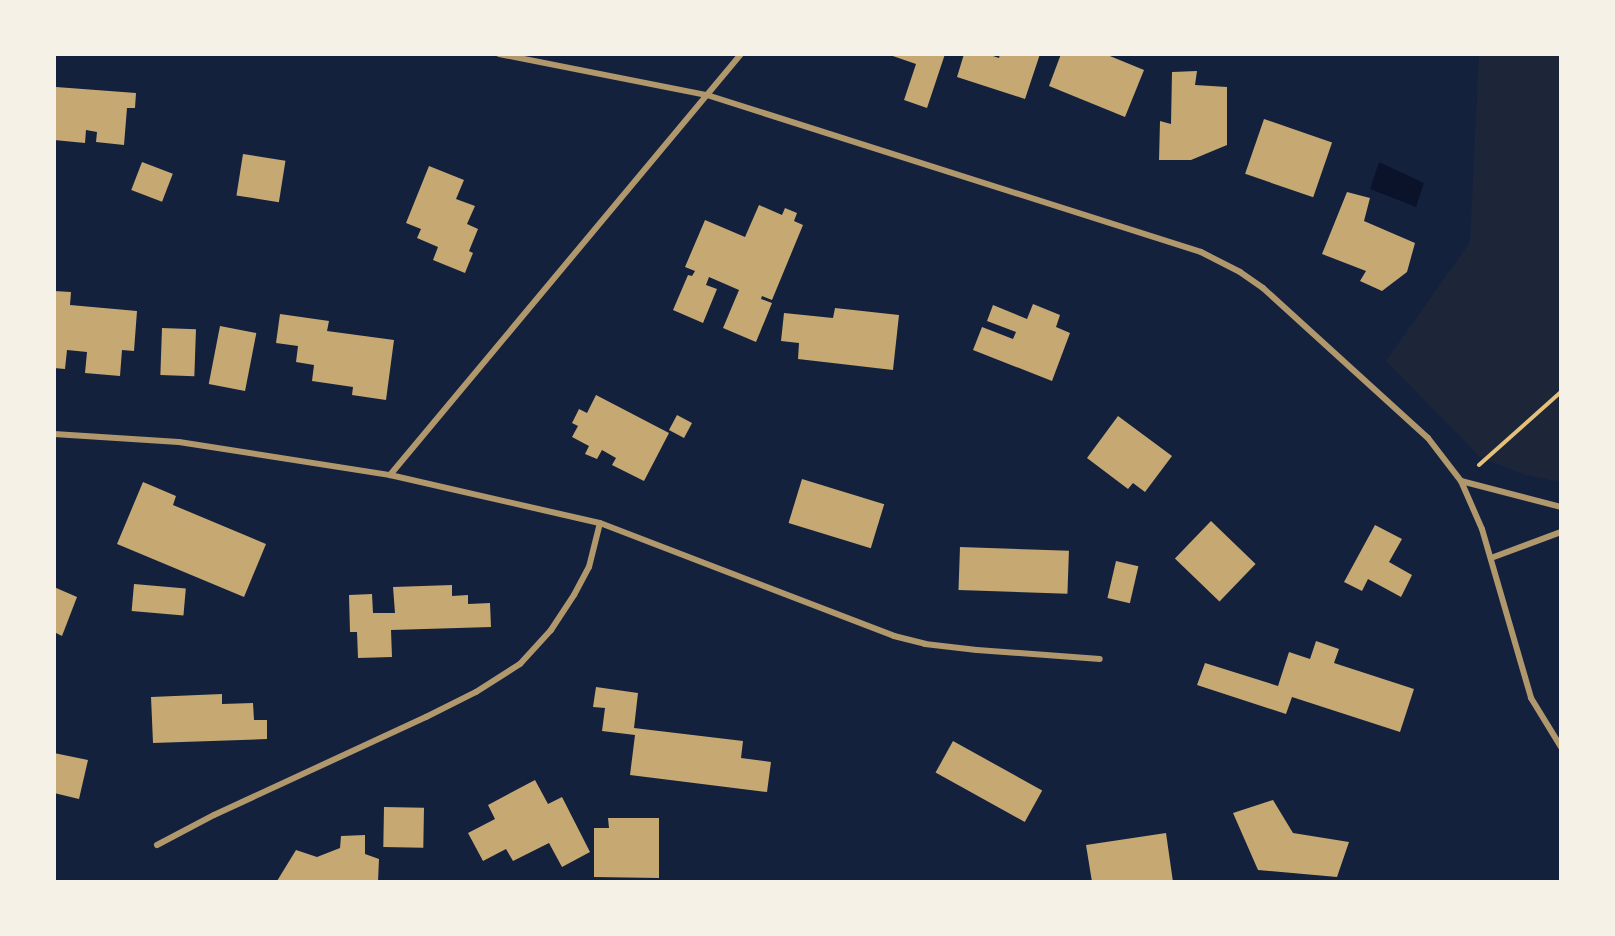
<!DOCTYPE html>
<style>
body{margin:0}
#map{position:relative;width:1615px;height:936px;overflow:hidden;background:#14213d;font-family:"Public Sans",sans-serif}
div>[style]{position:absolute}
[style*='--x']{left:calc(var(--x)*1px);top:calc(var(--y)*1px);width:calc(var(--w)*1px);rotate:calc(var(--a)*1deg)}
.green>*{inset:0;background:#1d2539}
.water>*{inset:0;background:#0b132b}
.building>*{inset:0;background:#c6a872;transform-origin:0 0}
.path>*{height:4px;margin:-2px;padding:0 2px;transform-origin:2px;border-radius:2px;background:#e5c07b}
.minor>*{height:6px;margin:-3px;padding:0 3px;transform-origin:3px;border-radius:3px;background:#b1986c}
span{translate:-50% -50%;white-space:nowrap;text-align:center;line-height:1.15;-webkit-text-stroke:4.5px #f6f1e7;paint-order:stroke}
.frame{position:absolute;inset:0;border:56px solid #f6f1e7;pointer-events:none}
</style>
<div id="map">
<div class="green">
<i style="clip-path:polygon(1479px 54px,1561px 54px,1561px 482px,1526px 475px,1480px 457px,1386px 361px,1470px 242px)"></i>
</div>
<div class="water">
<i style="clip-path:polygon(1379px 162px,1424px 183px,1416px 207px,1370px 189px)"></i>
</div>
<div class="building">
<i style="clip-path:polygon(887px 54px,945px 54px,927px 108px,904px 100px,916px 64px)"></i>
<i style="clip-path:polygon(964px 54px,987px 54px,999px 58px,1000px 54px,1040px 54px,1025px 99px,957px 77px)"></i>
<i style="clip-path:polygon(1061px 54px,1105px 54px,1144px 70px,1125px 117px,1049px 86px)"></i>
<i style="clip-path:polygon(1197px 71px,1195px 85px,1227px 87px,1227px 145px,1191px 160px,1159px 160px,1160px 121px,1171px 124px,1172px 72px)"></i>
<i style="clip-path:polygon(56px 87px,136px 93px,135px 108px,127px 108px,124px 145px,96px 142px,97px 132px,86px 130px,85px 143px,54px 140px)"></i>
<i style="left:1264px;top:119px;width:72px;height:58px;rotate:19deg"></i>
<i style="left:243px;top:154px;width:43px;height:42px;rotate:9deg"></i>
<i style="left:142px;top:162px;width:33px;height:30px;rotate:21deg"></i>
<i style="clip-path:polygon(429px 166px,464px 180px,456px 199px,475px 206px,467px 224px,478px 229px,469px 251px,473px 253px,465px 273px,433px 260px,438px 247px,417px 238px,421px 229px,406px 223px)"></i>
<i style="clip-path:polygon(1347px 192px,1370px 198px,1364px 221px,1415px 243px,1407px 272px,1382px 291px,1360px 281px,1366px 271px,1322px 254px)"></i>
<i style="clip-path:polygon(759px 205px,782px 215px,785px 208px,797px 213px,794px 221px,803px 225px,772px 300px,762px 296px,761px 299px,772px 303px,756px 342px,723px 328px,739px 290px,709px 277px,706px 285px,717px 289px,703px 323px,673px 310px,688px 275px,692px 276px,695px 271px,685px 267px,705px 220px,745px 237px)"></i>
<i style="clip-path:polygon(54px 291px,71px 292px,70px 305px,137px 311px,134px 351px,122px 350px,120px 376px,85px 373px,87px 352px,67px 350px,65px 369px,54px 368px)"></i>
<i style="clip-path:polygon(1033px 304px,1060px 315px,1056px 327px,1070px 333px,1052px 381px,973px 350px,982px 327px,1013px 339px,1016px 332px,987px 321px,993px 305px,1027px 319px)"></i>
<i style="clip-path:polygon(835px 308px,899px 315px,893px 370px,798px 359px,799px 343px,781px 341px,784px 313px,833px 318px)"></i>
<i style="clip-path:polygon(280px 314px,329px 321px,327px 331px,394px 340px,386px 400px,352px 395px,353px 387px,312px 381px,314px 365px,296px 362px,298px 346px,276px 343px)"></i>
<i style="left:220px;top:326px;width:37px;height:59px;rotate:11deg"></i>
<i style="left:162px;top:328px;width:34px;height:47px;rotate:2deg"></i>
<i style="clip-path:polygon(596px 395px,669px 433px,644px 481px,612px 465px,616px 458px,602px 450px,597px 459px,585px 454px,589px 446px,572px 437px,578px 426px,572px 423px,579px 409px,587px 413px)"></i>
<i style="left:677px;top:415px;width:17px;height:17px;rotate:28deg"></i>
<i style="clip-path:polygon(1118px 416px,1172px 456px,1145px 492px,1133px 483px,1128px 489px,1087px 458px)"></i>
<i style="left:802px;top:479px;width:86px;height:46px;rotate:17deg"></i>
<i style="clip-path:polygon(143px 482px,176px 496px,173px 505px,266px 544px,244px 597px,117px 544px)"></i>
<i style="left:1211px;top:521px;width:62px;height:52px;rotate:44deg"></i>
<i style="clip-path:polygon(1375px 525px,1402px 539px,1389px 562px,1412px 575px,1401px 597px,1368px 579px,1362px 591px,1344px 582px)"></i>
<i style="left:960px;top:547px;width:109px;height:43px;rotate:2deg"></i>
<i style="left:1116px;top:561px;width:23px;height:38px;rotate:13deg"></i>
<i style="left:134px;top:584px;width:52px;height:27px;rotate:5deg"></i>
<i style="clip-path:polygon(452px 585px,452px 596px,468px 595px,468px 604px,490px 603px,491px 627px,391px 630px,392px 657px,358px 658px,357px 632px,350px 632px,349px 595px,372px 594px,373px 613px,395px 613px,393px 587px)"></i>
<i style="clip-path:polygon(54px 587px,77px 597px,62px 636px,54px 632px)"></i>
<i style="clip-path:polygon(1316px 641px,1339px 649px,1334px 663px,1414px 689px,1400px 732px,1292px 697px,1286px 714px,1197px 685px,1205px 663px,1278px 686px,1289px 652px,1310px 659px)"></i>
<i style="clip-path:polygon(596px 687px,638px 693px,634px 728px,743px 741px,741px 758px,771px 762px,767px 792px,630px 775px,635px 735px,602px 731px,605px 708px,593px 707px)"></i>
<i style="clip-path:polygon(222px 694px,222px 704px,253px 703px,254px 720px,267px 720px,267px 739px,153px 743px,151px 697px)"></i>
<i style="left:953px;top:741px;width:102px;height:36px;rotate:29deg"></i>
<i style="clip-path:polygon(54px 753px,88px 760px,79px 799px,54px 793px)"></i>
<i style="clip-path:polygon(535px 780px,548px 804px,562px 797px,590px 852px,562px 867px,549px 843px,513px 861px,506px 849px,483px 861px,468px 833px,495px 819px,488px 805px)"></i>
<i style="clip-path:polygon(1273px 800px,1293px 833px,1349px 842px,1337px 877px,1258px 870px,1233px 813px)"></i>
<i style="left:384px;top:807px;width:40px;height:40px;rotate:1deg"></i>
<i style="clip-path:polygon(608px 818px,659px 818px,659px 878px,594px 877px,594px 828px,609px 828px)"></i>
<i style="clip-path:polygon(1166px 833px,1173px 882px,1092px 882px,1086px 845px)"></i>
<i style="clip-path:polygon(365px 835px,365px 854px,379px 859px,378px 882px,277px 881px,296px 850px,317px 857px,340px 848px,341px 836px)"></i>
</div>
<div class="path">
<i style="--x:1479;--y:465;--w:110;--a:-41.7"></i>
</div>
<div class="minor">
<i style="--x:499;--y:54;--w:212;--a:11.2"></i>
<i style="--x:707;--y:95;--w:518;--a:17.63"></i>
<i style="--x:1201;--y:252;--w:44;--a:27.1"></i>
<i style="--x:1240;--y:272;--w:28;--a:35"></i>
<i style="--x:1263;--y:288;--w:223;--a:42.3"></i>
<i style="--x:1428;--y:438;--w:54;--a:52.5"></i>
<i style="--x:1461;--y:481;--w:52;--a:66.4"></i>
<i style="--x:1482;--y:529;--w:176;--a:73.8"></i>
<i style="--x:1531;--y:698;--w:57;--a:58.5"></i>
<i style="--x:54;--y:434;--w:125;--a:3.7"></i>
<i style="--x:179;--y:442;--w:214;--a:8.9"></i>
<i style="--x:390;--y:475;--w:215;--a:12.9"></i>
<i style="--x:600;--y:523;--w:315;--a:21"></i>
<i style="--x:894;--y:636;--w:32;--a:14"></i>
<i style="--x:925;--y:644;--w:52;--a:6.6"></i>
<i style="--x:977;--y:650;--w:123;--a:4.2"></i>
<i style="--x:390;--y:475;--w:548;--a:-50.18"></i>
<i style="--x:1461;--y:481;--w:103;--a:14.6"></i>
<i style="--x:1491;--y:558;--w:75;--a:-20.4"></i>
<i style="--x:157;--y:845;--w:64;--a:-27.8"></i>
<i style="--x:214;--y:815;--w:234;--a:-24.8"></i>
<i style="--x:426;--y:717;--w:56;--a:-26.6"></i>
<i style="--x:476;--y:692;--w:52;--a:-32.5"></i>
<i style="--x:520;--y:664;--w:46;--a:-47.6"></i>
<i style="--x:551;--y:630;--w:42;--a:-56.7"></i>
<i style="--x:574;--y:595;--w:32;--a:-62"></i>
<i style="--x:589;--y:567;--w:45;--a:-76"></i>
</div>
<div class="frame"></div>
</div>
